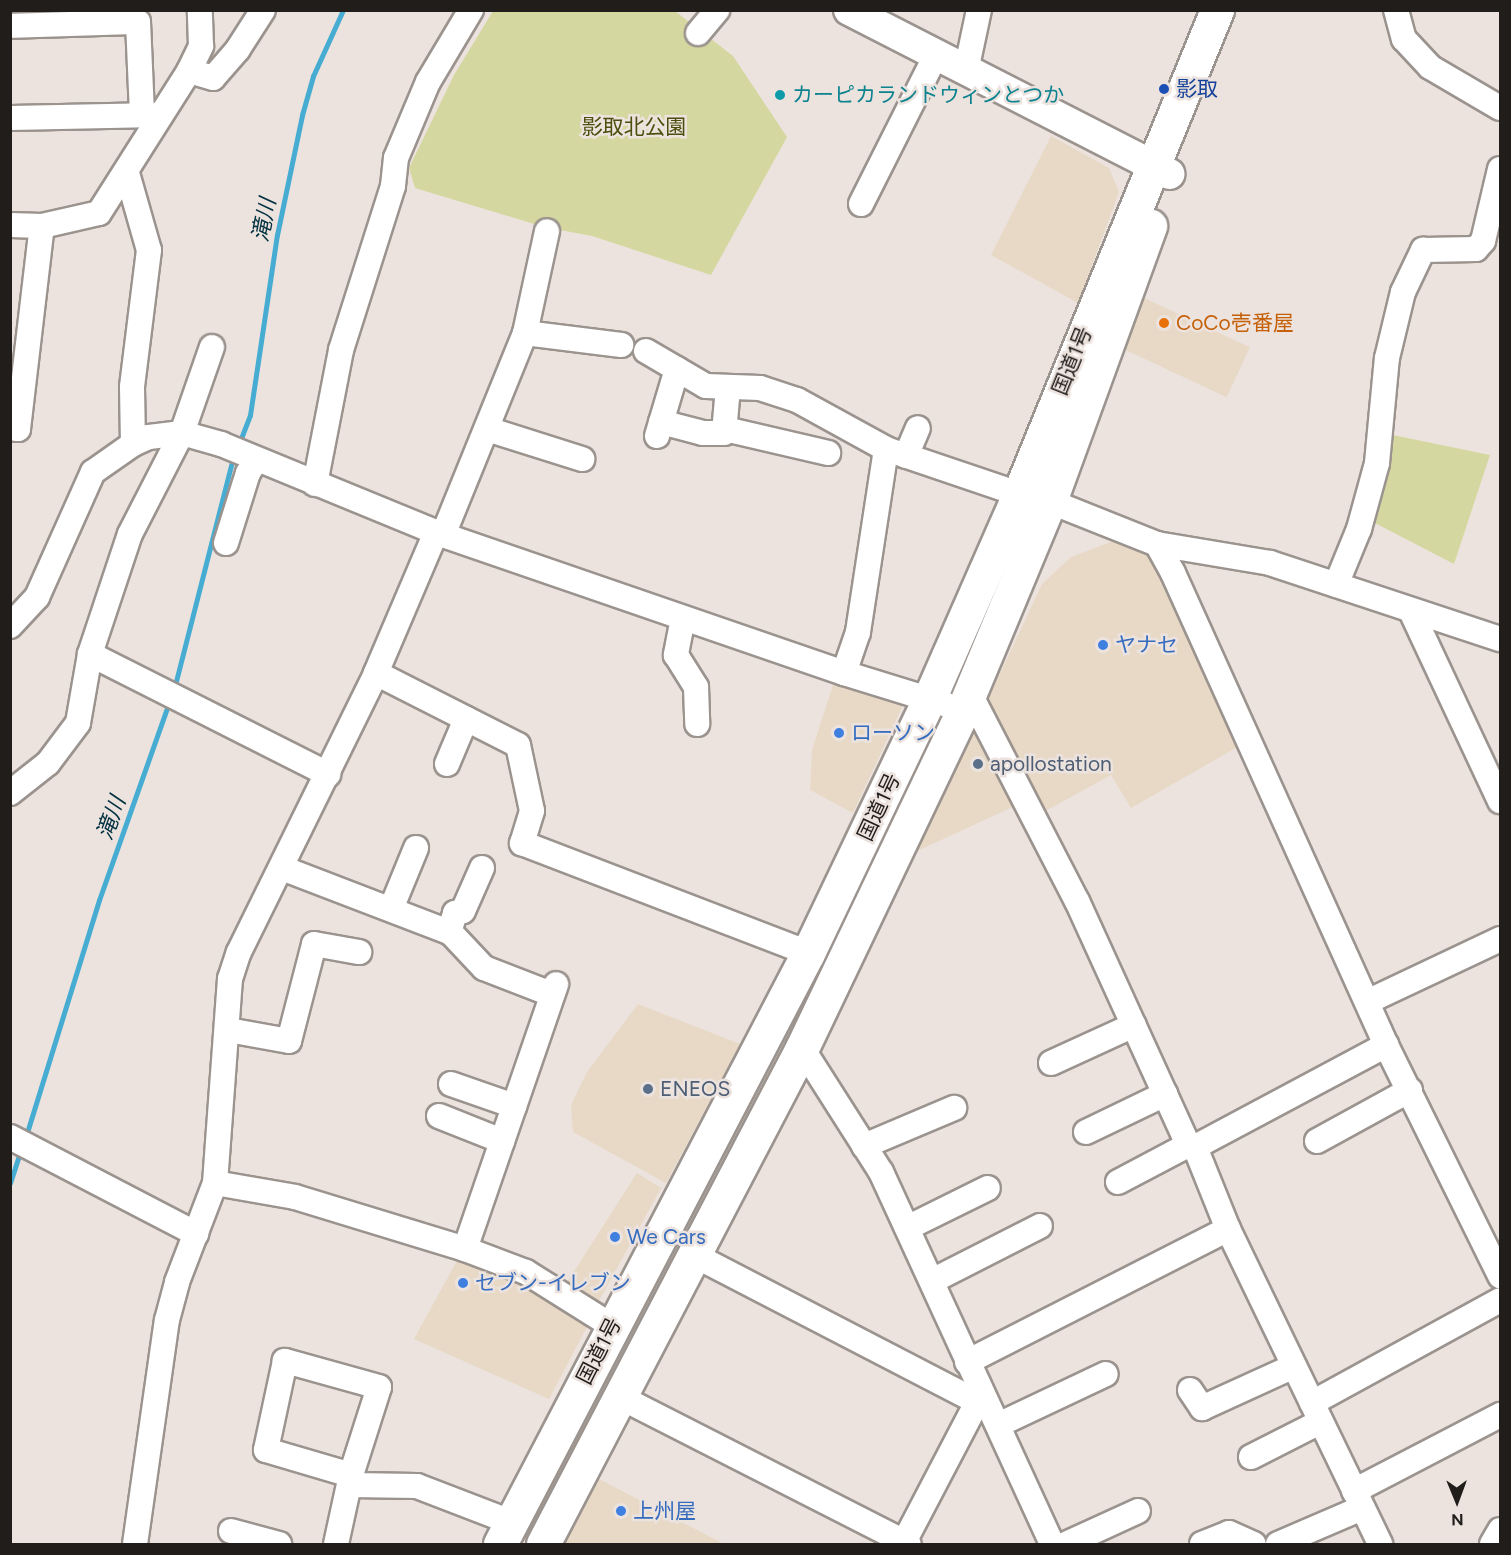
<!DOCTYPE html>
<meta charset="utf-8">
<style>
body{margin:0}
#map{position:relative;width:1511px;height:1555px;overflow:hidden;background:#ece3de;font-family:Figtree,"Noto Sans JP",sans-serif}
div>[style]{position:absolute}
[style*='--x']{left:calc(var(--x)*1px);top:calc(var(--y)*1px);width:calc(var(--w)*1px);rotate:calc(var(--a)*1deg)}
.commercial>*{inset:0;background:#e7d9c6;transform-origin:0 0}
.green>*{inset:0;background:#d4d8a0}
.stream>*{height:5px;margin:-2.5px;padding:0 2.5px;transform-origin:2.5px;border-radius:2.5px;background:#46acd2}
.roads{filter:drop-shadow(2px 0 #9b938e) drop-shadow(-2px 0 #9b938e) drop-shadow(0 2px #9b938e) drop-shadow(0 -2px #9b938e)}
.minor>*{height:24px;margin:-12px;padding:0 12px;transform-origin:12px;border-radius:12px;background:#fff}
.major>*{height:30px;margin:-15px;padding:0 15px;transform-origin:15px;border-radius:15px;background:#fff}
.highway>*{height:33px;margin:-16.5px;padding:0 16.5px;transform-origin:16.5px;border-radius:16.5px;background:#fff}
.dots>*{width:16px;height:16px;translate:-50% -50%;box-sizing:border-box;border:3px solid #ece3de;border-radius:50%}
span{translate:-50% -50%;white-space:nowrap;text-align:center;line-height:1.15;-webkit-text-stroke:5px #ece3de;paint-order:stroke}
.transit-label{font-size:21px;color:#164399}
.left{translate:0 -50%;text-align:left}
.culture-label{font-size:21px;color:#0d838f}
.park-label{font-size:21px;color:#4c4e0d}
.food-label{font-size:21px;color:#c56008}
.street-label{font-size:21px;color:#201d1b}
.shop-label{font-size:21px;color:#366cbe}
.service-label{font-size:21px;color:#4e5e75}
.water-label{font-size:22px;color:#002f3f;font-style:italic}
.frame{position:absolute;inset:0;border:12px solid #201d1b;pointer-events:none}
.north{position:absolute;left:1427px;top:1471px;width:60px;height:60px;-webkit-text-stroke:4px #ece3de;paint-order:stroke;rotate:179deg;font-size:16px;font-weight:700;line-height:24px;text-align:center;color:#201d1b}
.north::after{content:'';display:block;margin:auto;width:21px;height:27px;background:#201d1b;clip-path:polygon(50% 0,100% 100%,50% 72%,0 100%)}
</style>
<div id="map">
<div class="commercial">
<i style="clip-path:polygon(1051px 136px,1109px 168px,1119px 192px,1078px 303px,991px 255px)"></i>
<i style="left:1142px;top:297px;width:119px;height:55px;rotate:25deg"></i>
<i style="clip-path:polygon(1111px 542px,1143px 549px,1149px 555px,1241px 745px,1131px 808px,1111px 775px,1040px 814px,985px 706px,1042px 584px,1071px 557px)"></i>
<i style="clip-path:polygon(835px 679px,903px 705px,853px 813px,810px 790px,812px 750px)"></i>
<i style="clip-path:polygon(976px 723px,1019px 804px,913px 853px)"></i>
<i style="clip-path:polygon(638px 1004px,740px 1044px,666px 1183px,573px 1132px,571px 1105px,587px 1072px)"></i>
<i style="clip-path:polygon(637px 1173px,661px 1188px,595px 1308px,564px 1287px)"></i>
<i style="clip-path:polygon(459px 1257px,521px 1281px,589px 1323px,549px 1399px,414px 1339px)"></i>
<i style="clip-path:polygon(597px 1478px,724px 1544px,565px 1544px)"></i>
</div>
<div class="green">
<i style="clip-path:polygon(493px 11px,675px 11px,733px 56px,787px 137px,711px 275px,592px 236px,544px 227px,415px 188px,409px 168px,454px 75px)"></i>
<i style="clip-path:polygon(1388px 434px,1490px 455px,1454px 564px,1369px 520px)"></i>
</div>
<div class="stream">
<i style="--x:240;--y:441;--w:28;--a:-69"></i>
<i style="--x:250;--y:415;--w:182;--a:-81.5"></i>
<i style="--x:277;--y:235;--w:123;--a:-78.2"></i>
<i style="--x:302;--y:115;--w:41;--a:-74.2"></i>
<i style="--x:313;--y:76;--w:72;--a:-65.6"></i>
<i style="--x:174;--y:689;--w:234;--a:-75.7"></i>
<i style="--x:25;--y:1139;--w:250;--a:-72.8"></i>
<i style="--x:99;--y:900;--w:212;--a:-70.5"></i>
<i style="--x:10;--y:1183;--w:35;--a:-72"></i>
</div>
<div class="roads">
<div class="minor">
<i style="--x:1396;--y:10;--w:30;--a:75"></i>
<i style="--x:1404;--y:39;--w:38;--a:47"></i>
<i style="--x:1430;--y:67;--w:81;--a:30.4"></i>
<i style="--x:10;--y:26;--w:128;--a:-1.8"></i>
<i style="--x:138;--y:22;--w:93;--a:87.5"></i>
<i style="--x:698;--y:33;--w:30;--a:-50"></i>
<i style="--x:189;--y:71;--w:25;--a:16"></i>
<i style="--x:213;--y:78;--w:38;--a:-49"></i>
<i style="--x:238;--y:49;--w:46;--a:-57.3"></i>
<i style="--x:966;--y:71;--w:62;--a:-78"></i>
<i style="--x:10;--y:118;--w:148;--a:-1.2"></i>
<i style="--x:127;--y:173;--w:80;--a:74.1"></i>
<i style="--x:149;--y:250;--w:138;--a:97.1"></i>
<i style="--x:132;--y:387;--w:57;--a:89"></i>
<i style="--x:861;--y:204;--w:167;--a:-63.3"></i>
<i style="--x:10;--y:225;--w:32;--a:2"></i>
<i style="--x:42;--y:226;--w:58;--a:-12.8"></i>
<i style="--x:99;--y:213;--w:168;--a:-57.6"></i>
<i style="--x:189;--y:71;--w:28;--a:-64"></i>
<i style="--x:201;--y:46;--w:36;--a:-92"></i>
<i style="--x:525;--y:333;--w:97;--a:7.1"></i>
<i style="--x:646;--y:351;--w:69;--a:30.3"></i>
<i style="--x:706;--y:386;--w:54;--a:2.1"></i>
<i style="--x:760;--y:388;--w:39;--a:18"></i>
<i style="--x:797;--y:400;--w:102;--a:28.8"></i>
<i style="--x:886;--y:449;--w:140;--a:18.7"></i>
<i style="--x:661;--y:422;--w:43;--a:14.7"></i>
<i style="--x:703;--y:433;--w:21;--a:0"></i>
<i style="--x:724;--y:433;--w:46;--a:-85"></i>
<i style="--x:10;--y:428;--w:8;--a:7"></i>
<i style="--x:18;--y:429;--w:204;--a:-83.3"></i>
<i style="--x:487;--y:429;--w:100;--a:17.5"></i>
<i style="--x:725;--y:429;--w:106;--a:13.1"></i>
<i style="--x:657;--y:436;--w:70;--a:-73.4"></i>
<i style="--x:906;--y:456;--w:30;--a:-67"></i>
<i style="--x:315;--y:484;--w:136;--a:-79"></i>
<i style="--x:341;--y:350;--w:172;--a:-72.4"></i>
<i style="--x:393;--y:186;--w:28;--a:-84"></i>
<i style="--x:396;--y:158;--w:82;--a:-67.2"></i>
<i style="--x:428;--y:82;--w:84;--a:-59.2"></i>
<i style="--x:1034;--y:495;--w:132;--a:21.7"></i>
<i style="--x:1157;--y:544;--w:115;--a:9.5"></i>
<i style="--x:1270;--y:563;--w:242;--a:18.3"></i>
<i style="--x:443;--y:535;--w:218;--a:-67.9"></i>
<i style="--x:525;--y:333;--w:104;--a:-77.8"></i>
<i style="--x:226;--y:543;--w:73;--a:-72.6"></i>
<i style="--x:248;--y:473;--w:15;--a:-58"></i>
<i style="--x:1157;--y:544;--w:33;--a:61"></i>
<i style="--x:1173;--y:573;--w:518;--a:65.71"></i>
<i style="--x:1386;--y:1045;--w:258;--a:63.7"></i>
<i style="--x:1336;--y:585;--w:61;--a:-67.7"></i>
<i style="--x:1359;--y:529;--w:68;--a:-74.7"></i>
<i style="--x:1377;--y:463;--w:105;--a:-84.6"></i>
<i style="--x:1387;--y:358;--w:68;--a:-76.4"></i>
<i style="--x:1403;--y:292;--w:47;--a:-64.5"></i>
<i style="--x:1423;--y:250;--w:53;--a:-1.1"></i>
<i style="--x:1476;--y:249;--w:11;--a:-49"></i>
<i style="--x:1483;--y:241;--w:74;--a:-76.7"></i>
<i style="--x:1411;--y:611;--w:210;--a:64.9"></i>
<i style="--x:683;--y:618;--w:38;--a:101"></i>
<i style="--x:676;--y:655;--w:38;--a:58"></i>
<i style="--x:696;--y:687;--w:37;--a:88"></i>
<i style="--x:10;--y:626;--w:40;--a:-47"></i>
<i style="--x:37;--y:597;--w:137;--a:-65.9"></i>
<i style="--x:93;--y:472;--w:49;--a:-35"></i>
<i style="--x:133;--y:444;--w:17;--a:-24"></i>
<i style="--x:149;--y:437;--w:33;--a:-7"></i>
<i style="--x:182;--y:433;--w:41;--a:15.8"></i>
<i style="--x:221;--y:444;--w:240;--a:22.3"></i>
<i style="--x:443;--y:535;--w:424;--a:19"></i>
<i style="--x:844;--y:673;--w:106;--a:17.1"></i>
<i style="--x:90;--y:654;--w:267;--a:26.8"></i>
<i style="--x:376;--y:673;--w:159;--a:26.9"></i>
<i style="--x:518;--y:745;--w:67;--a:78"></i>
<i style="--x:532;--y:811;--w:34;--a:107"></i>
<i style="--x:522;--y:843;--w:306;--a:21"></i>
<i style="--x:844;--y:673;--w:43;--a:-71.1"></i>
<i style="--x:858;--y:632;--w:185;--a:-81.3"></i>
<i style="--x:970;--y:694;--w:233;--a:62.7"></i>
<i style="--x:1077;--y:901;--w:268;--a:65.5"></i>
<i style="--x:1188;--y:1145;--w:7;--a:16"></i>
<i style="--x:1195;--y:1147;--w:88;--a:68.1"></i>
<i style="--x:1228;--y:1229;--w:350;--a:64.2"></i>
<i style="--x:447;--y:764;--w:49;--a:-67.1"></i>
<i style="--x:10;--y:793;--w:48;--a:-38.3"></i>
<i style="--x:48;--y:763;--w:50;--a:-53.1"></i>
<i style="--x:78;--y:723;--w:70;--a:-80.1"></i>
<i style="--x:90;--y:654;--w:126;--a:-71.6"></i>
<i style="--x:130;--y:534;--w:114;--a:-62.8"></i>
<i style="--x:182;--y:433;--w:91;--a:-70.8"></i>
<i style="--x:282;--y:868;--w:181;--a:21"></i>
<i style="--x:451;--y:933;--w:48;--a:46.7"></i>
<i style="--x:484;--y:968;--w:72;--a:21.2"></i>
<i style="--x:391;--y:909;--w:66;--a:-67.7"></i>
<i style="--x:449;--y:932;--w:20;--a:-72"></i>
<i style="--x:455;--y:913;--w:8;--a:-14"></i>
<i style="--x:463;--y:911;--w:47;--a:-66.2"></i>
<i style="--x:1369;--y:1001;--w:145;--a:-25.3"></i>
<i style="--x:228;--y:1030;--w:62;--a:10.2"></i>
<i style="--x:289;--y:1041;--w:100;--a:-75.5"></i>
<i style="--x:314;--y:944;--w:46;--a:10.1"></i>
<i style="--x:802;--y:1048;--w:147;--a:57.5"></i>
<i style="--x:881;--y:1172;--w:409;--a:65.3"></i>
<i style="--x:1051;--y:1063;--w:91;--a:-24.6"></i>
<i style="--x:451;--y:1084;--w:67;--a:19.2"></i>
<i style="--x:439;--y:1116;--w:68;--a:21.6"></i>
<i style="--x:1086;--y:1132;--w:88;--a:-25.7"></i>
<i style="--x:10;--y:1137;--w:210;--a:27.5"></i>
<i style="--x:1317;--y:1141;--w:106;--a:-28.7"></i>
<i style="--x:864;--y:1146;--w:98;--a:-22.9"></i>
<i style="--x:1195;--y:1147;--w:217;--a:-28.1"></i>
<i style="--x:1118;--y:1182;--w:79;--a:-27.9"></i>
<i style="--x:215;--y:1183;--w:81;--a:9.9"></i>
<i style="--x:295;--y:1197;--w:178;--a:17"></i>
<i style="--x:465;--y:1249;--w:65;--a:20.7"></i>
<i style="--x:526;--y:1272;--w:102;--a:32.1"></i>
<i style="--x:907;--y:1228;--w:90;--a:-26.3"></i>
<i style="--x:465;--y:1249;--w:280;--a:-71"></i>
<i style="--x:694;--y:1255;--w:318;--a:27.4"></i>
<i style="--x:932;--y:1281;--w:121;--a:-27"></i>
<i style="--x:967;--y:1362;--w:293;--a:-27"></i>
<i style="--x:1190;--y:1390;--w:22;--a:56"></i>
<i style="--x:1202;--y:1408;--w:101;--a:-24.5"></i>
<i style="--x:620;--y:1397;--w:324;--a:27"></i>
<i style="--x:1312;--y:1403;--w:214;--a:-28.7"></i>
<i style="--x:998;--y:1425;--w:119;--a:-25.3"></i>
<i style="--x:1251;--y:1457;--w:77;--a:-26.9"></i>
<i style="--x:350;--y:1485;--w:67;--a:0.9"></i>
<i style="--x:417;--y:1486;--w:101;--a:21"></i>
<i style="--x:1354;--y:1491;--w:165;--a:-27.5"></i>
<i style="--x:231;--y:1531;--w:50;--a:15.2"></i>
<i style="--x:135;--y:1544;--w:226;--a:-81.9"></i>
<i style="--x:167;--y:1320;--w:39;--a:-75"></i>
<i style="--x:177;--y:1282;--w:106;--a:-69"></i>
<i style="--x:215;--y:1183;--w:205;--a:-85.8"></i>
<i style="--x:230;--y:979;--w:28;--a:-72"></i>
<i style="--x:239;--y:952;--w:311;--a:-63.8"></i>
<i style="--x:376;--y:673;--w:153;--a:-66.9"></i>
<i style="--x:336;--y:1544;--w:71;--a:-77.7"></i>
<i style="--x:351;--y:1475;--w:92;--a:-72.3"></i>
<i style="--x:379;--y:1387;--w:98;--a:-164.5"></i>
<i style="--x:285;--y:1361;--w:91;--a:102.1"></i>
<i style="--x:266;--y:1450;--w:89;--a:16.4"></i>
<i style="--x:903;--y:1544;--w:168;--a:-62.4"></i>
<i style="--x:1066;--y:1544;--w:79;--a:-24.6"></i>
<i style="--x:1202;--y:1544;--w:29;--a:-22"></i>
<i style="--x:1229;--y:1533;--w:27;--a:24"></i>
<i style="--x:1278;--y:1544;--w:91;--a:-23.2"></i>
<i style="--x:1492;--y:1544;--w:16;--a:-60"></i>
</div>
<div class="major">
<i style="--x:849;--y:10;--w:360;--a:27.1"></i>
</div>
<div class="highway">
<i style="--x:500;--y:1544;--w:666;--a:-62.47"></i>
<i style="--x:808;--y:953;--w:284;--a:-64.5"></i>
<i style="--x:930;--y:697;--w:222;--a:-66.3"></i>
<i style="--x:1019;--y:494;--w:523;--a:-67.75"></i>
<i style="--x:543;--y:1544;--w:560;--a:-62.43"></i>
<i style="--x:802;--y:1048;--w:372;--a:-64.5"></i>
<i style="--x:962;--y:712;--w:229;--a:-67.4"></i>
<i style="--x:1050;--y:501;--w:293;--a:-70"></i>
</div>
</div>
<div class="dots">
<i style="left:1164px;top:89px;background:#1a4fb4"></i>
<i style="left:780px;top:95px;background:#0f9aa8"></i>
<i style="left:1164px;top:323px;background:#e8710a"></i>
<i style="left:1103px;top:645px;background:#3f7fe0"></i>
<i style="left:839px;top:733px;background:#3f7fe0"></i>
<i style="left:978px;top:764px;background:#5c6f8a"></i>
<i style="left:648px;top:1089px;background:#5c6f8a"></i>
<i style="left:615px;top:1237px;background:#3f7fe0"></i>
<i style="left:463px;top:1283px;background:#3f7fe0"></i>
<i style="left:621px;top:1511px;background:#3f7fe0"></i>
</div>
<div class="transit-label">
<span class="left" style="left:1176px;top:89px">影取</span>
</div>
<div class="culture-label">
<span class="left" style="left:792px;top:95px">カーピカランドウィンとつか</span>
</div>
<div class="park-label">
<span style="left:634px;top:127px">影取北公園</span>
</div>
<div class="food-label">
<span class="left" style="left:1176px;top:323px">CoCo壱番屋</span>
</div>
<div class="street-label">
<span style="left:1072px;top:361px;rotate:-68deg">国道1号</span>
<span style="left:879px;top:807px;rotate:-65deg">国道1号</span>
<span style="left:599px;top:1351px;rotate:-63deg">国道1号</span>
</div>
<div class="shop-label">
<span class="left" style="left:1115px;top:645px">ヤナセ</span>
<span class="left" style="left:851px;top:733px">ローソン</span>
<span class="left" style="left:627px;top:1237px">We Cars</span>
<span class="left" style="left:475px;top:1283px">セブン-イレブン</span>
<span class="left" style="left:633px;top:1511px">上州屋</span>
</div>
<div class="service-label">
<span class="left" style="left:990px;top:764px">apollostation</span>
<span class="left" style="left:660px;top:1089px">ENEOS</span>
</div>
<div class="water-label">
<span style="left:264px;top:220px;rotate:-79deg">滝川</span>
<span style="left:111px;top:818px;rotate:-70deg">滝川</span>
</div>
<div class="frame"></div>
<div class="north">N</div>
</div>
